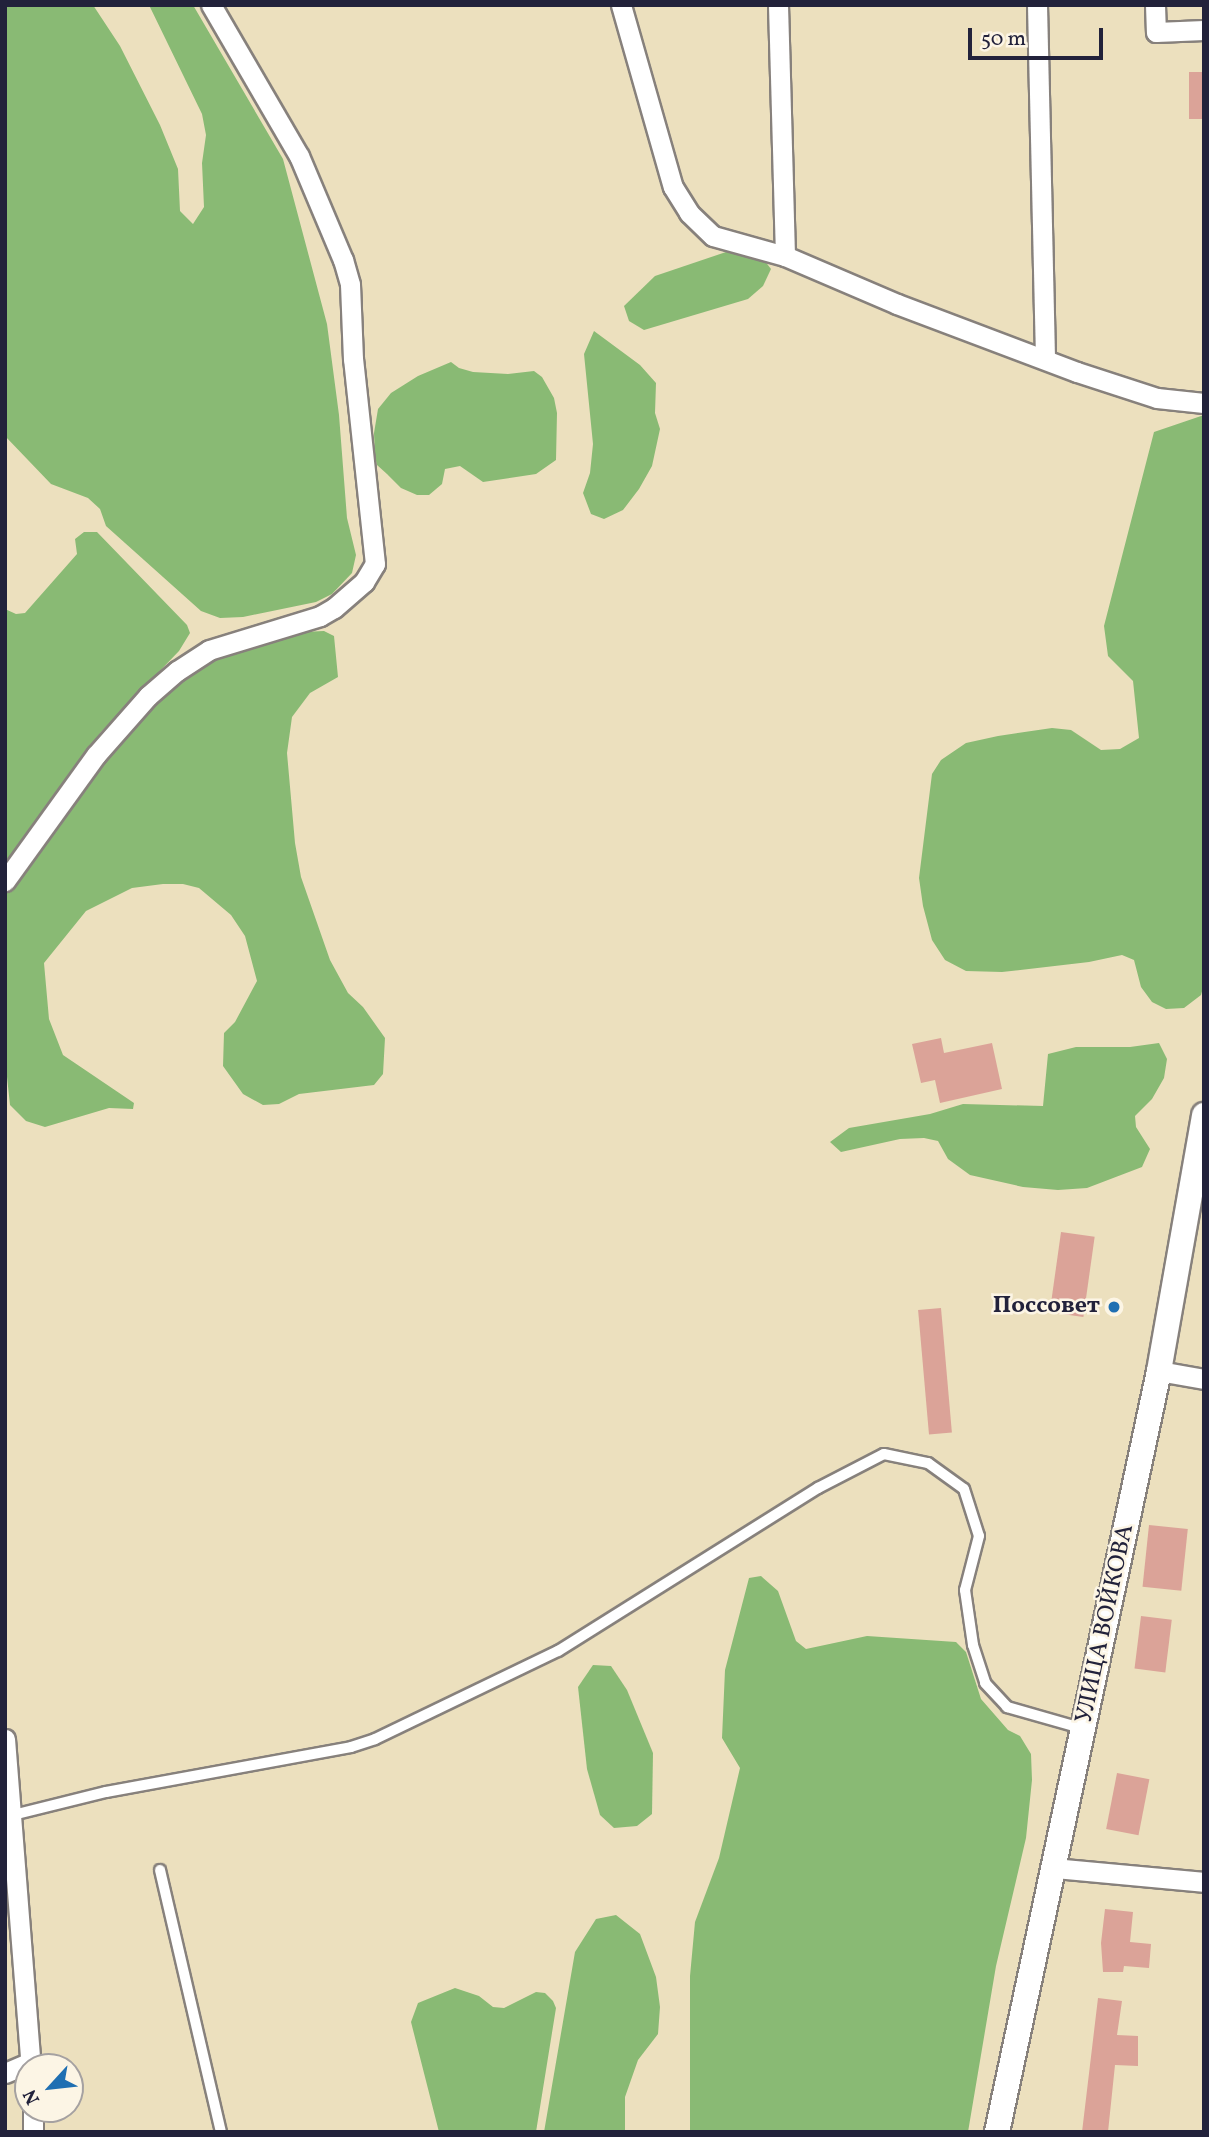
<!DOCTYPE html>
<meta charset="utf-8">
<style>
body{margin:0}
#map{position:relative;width:1209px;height:2137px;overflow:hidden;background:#ece0be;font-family:Vollkorn,serif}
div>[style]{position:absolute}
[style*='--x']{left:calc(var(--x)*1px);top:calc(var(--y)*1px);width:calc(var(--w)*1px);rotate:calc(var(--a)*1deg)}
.forest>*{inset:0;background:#89ba74}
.building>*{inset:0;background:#dba398;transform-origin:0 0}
.roads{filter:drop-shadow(2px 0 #87817c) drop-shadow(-2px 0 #87817c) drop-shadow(0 2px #87817c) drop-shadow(0 -2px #87817c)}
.service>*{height:10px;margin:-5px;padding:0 5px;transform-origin:5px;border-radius:5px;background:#fff}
.minor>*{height:19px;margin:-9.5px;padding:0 9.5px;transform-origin:9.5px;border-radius:9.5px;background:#fff}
.tertiary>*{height:24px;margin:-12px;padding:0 12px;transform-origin:12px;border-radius:12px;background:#fff}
.dots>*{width:19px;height:19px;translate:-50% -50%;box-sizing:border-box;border:4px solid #fcf5e5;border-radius:50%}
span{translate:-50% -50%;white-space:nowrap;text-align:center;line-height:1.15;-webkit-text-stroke:5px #fcf5e5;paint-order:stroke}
.poi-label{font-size:24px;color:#22223b;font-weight:700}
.right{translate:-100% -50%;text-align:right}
.street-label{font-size:24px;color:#22223b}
.frame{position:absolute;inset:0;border:7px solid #22223b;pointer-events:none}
.north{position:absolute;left:14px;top:2053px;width:70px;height:70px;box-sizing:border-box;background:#fcf5e5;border:2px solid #a5a1a1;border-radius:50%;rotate:243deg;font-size:19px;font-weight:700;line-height:28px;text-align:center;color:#22223b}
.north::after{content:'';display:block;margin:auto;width:24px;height:32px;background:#1f6fb2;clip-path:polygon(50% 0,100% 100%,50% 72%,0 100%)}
.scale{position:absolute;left:968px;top:28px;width:135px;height:32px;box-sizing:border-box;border:4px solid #22223b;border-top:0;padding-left:9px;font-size:21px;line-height:24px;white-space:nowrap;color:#22223b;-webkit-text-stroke:5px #fcf5e5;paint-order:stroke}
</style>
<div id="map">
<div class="forest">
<i style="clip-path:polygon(5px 5px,93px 5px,120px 46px,160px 125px,178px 169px,180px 211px,193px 224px,204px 207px,202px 163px,206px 135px,202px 114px,149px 5px,193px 5px,283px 159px,327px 324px,339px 415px,347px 518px,356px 555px,352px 573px,332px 594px,316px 602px,243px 617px,220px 618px,201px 611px,106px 526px,100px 509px,88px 498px,51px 484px,5px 436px)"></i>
<i style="clip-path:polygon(726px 252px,761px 256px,771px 269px,763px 286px,748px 299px,644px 330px,629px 321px,624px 306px,655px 276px)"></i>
<i style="clip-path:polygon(594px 331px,640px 365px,656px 383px,655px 413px,660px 429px,652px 466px,639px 489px,623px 510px,604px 519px,591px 514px,583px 493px,590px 473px,593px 444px,584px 354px)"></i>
<i style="clip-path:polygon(451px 362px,459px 368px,473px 372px,508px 374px,534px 371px,542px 377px,554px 398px,557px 413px,556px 460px,536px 474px,483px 482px,460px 466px,445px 469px,442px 484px,429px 495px,417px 495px,401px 488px,387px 474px,377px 465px,375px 457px,374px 433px,378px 409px,391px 393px,418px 376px)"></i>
<i style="clip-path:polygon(1204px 415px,1204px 984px,1201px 995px,1184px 1008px,1166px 1009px,1152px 1002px,1141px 987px,1134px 960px,1122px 955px,1089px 962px,1002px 972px,966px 971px,945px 960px,932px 940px,923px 906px,919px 878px,932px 774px,941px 760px,966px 743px,998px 736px,1052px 728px,1071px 730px,1101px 750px,1120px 749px,1139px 738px,1133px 681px,1108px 656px,1104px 626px,1154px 432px)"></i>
<i style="clip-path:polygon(84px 532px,97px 532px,187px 625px,190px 633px,179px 651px,101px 732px,27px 841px,7px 859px,5px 609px,16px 614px,25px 613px,77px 554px,75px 539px)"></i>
<i style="clip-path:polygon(324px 631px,334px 636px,338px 677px,310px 693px,292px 717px,287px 753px,295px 843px,301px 877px,330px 960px,348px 993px,363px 1007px,385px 1038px,383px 1074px,374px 1085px,299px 1094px,279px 1104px,263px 1105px,243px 1094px,223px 1066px,224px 1033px,235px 1022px,257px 981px,245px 936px,231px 915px,199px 888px,183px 884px,163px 884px,132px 888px,86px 911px,44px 963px,49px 1019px,63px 1055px,134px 1103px,133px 1109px,109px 1108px,45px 1127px,26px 1121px,10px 1105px,5px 1058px,5px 893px,103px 757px,163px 693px,221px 651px,302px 632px)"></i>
<i style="clip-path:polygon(1159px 1043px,1167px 1059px,1164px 1078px,1152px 1099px,1135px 1116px,1136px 1127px,1150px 1149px,1142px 1167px,1087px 1188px,1058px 1190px,1023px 1187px,970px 1175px,948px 1159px,938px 1141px,924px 1138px,900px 1139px,841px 1152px,830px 1142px,849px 1128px,930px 1114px,963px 1104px,1043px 1106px,1048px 1054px,1076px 1047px,1130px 1047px)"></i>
<i style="clip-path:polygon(761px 1576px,778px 1591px,796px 1641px,806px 1649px,867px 1636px,956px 1642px,966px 1652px,981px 1699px,1008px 1730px,1020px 1736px,1031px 1754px,1032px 1780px,1026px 1838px,996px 1966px,968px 2132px,690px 2132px,690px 1976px,695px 1922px,719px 1858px,740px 1768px,722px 1738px,725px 1670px,749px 1578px)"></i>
<i style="clip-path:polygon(593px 1665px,611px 1666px,627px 1690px,653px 1753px,652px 1814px,637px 1826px,614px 1828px,600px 1815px,587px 1769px,578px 1687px)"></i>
<i style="clip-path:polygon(616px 1915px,640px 1934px,656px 1977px,660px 2007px,658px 2034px,638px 2060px,625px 2097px,625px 2132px,544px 2132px,575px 1952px,596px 1919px)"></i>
<i style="clip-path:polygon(455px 1988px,479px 1996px,493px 2007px,504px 2008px,536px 1992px,545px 1993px,553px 2001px,556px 2008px,536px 2132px,439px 2132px,411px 2022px,418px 2003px)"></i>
</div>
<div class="building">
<i style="left:1189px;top:72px;width:15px;height:47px"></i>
<i style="clip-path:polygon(941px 1038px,944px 1053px,992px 1043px,1002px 1089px,940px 1103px,935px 1080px,921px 1083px,912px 1044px)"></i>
<i style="left:1061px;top:1232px;width:34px;height:81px;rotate:8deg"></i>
<i style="left:941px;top:1308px;width:125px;height:23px;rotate:85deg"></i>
<i style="left:1149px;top:1525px;width:39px;height:62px;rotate:6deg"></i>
<i style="left:1141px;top:1616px;width:31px;height:53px;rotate:7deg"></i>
<i style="left:1117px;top:1773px;width:33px;height:57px;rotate:11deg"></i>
<i style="clip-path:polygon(1105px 1909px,1133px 1912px,1130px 1942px,1151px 1944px,1149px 1968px,1124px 1966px,1123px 1972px,1103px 1972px,1101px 1943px)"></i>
<i style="clip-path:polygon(1098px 1998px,1122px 2001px,1117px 2035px,1138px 2036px,1138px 2066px,1115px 2065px,1108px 2132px,1082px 2132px)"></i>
</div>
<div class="roads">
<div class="service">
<i style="--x:13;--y:1815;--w:96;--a:-13.9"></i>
<i style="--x:106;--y:1792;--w:249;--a:-10.4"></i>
<i style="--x:351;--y:1747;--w:25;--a:-18"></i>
<i style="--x:375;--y:1739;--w:203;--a:-25.7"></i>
<i style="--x:558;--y:1651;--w:307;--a:-32.1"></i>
<i style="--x:818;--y:1488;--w:74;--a:-27.3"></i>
<i style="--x:884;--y:1454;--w:45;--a:11.6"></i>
<i style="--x:928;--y:1463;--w:44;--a:35.8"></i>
<i style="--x:964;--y:1489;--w:49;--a:72.3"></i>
<i style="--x:979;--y:1536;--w:56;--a:104.5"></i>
<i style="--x:965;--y:1590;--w:56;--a:81.7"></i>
<i style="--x:973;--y:1645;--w:40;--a:72"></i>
<i style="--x:985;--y:1683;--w:33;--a:47"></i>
<i style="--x:1007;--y:1707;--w:80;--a:15.9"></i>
<i style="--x:160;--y:1870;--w:269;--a:76.9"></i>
</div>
<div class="minor">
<i style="--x:621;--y:5;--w:189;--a:74.1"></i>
<i style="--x:673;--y:187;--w:31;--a:58"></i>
<i style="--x:689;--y:213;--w:33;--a:44"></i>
<i style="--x:713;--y:236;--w:75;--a:15.5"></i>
<i style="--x:785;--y:256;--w:122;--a:23.2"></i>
<i style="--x:897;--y:304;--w:192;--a:20.7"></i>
<i style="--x:1077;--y:372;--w:84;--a:18"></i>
<i style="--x:1157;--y:398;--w:47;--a:6.1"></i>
<i style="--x:778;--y:5;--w:251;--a:88.4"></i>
<i style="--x:1037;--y:5;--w:353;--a:88.7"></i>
<i style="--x:1155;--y:5;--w:27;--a:88"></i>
<i style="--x:1156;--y:32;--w:48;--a:-2.4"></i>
<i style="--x:5;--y:881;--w:155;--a:-54.2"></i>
<i style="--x:96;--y:755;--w:79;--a:-48.6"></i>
<i style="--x:148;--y:696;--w:38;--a:-41"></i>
<i style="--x:177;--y:671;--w:38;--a:-33"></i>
<i style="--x:209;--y:650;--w:116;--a:-17"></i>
<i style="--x:320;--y:616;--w:16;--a:-30"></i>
<i style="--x:334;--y:608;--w:40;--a:-41"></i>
<i style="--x:364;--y:582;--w:21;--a:-59"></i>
<i style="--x:375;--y:564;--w:206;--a:-96.1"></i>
<i style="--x:353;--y:359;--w:75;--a:-92.3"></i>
<i style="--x:350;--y:284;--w:25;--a:-106"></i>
<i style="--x:343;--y:260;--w:113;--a:-112.9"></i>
<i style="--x:299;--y:156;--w:175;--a:-120.2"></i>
<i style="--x:1159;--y:1371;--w:46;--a:10.1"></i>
<i style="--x:5;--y:1739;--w:329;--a:85.5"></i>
<i style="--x:1054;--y:1868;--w:151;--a:5.3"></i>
<i style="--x:5;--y:2073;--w:28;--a:-23"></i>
<i style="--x:33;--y:2109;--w:23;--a:90"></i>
</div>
<div class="tertiary">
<i style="--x:997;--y:2132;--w:778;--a:-77.98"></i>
<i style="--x:1159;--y:1371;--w:260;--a:-80"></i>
</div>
</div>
<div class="dots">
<i style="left:1114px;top:1307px;background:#1f6fb2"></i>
</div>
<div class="poi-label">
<span class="right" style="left:1100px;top:1307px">Поссовет</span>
</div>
<div class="street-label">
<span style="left:1106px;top:1624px;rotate:-78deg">УЛИЦА ВОЙКОВА</span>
</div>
<div class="frame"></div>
<div class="north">N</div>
<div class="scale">50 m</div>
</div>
